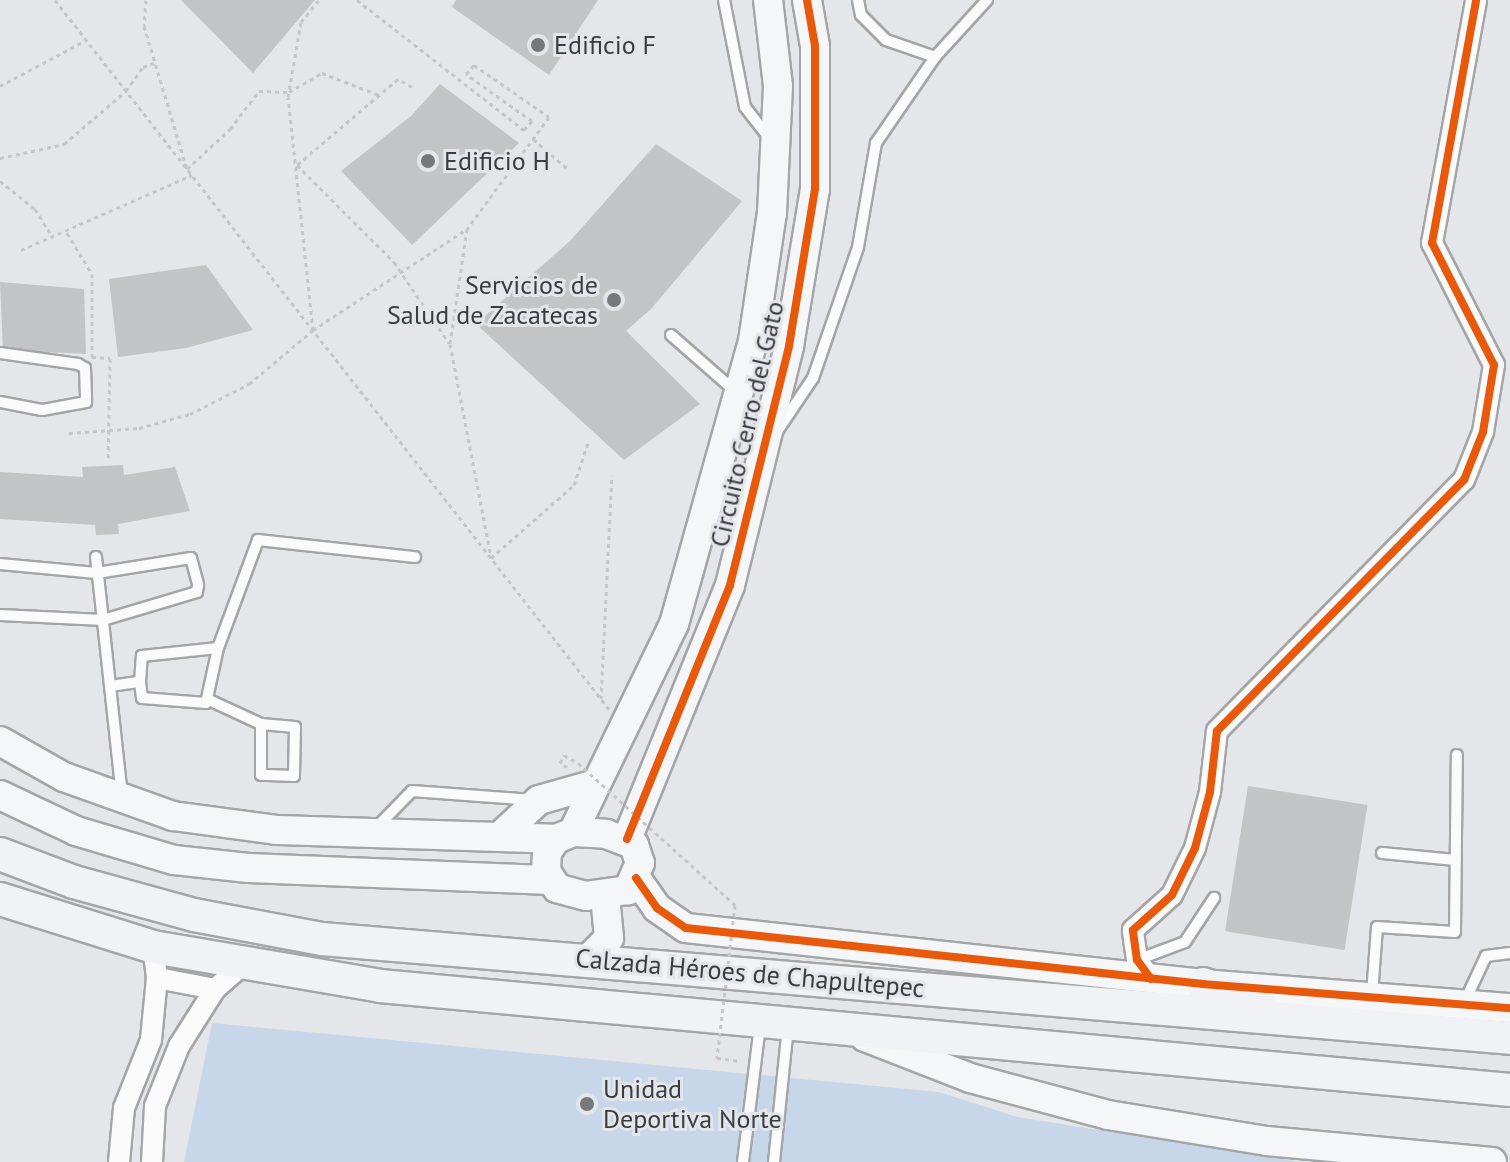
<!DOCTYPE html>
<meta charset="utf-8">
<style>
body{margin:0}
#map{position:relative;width:1510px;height:1162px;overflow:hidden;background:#e4e6e9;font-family:"PT Sans",sans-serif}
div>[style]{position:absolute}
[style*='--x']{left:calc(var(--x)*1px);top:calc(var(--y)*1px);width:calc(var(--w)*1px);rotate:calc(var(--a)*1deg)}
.green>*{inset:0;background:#c7d6e9}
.building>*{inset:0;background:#c2c4c6;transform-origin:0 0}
.path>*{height:3px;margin-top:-1.5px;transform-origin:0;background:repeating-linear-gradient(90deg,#c6c6c7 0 4px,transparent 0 8px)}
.roads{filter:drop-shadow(2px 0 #a4a5a7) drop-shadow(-2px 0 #a4a5a7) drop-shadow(0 2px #a4a5a7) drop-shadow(0 -2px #a4a5a7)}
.lane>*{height:10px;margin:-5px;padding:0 5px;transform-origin:5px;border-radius:5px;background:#fbfbfc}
.street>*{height:20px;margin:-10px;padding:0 10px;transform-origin:10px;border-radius:10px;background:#fbfbfc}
.secondary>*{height:28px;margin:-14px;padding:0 14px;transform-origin:14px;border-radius:14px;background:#f5f6f8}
.primary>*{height:32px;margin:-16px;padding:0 16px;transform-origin:16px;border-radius:16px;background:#f0f2f5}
.path-bridge>*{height:3px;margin-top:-1.5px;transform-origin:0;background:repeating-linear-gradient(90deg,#c6c6c7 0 4px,transparent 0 8px)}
.cycleway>*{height:8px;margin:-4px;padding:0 4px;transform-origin:4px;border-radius:4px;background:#e8590c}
.dots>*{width:22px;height:22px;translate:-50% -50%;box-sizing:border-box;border:4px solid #e2e6eb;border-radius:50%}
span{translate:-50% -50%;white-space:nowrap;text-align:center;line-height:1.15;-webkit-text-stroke:6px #e2e6eb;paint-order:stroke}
.poi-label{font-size:26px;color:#3a3c3e}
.left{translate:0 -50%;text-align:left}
.right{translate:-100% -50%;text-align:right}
.street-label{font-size:26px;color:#3a3c3e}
</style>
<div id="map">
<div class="green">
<i style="clip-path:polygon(212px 1023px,939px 1092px,1017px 1117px,1301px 1162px,184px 1162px)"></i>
</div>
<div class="building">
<i style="clip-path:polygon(181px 0,315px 0,253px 73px)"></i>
<i style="clip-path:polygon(456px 0,598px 0,549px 75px,452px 7px)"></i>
<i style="clip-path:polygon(440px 84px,519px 143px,412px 245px,341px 171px,411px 116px)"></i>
<i style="clip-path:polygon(656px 144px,742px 201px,651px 309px,626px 331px,700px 404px,624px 460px,476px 324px,570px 241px)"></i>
<i style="clip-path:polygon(206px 265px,253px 330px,186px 348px,118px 357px,109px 279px)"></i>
<i style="clip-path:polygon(0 282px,84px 289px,86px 354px,3px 350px)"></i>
<i style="clip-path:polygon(123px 465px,124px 475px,175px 467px,190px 511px,118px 524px,119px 534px,96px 535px,95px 525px,0 519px,0 472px,83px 477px,82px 467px)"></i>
<i style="left:1248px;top:786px;width:121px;height:147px;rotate:9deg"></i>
</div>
<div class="path">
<i style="--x:55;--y:0;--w:900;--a:52"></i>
<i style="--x:146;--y:0;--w:26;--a:94"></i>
<i style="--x:144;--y:26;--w:149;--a:73.3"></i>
<i style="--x:187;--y:169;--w:59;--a:-42.9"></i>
<i style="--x:230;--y:129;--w:48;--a:-52.7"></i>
<i style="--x:259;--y:91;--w:30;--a:2"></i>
<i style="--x:289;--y:92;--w:38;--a:-30"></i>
<i style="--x:322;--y:73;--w:61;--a:21.1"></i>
<i style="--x:357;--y:0;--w:212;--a:37.9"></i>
<i style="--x:524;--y:130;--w:12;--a:-48"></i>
<i style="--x:532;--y:121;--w:81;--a:-144.5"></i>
<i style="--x:466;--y:74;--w:12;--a:-48"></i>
<i style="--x:474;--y:65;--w:91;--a:34.7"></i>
<i style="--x:549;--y:117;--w:139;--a:126.2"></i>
<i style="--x:467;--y:229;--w:116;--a:98.4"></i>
<i style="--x:450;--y:344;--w:217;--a:79.1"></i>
<i style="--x:0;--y:86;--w:98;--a:-28.1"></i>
<i style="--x:412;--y:87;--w:16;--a:-150"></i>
<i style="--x:398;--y:79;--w:133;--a:139.6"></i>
<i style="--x:297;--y:165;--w:137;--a:45"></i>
<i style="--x:394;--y:262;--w:98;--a:55.8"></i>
<i style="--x:533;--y:139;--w:45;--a:40.5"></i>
<i style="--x:0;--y:158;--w:66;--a:-12.3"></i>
<i style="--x:64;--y:144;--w:82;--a:-40.5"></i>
<i style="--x:126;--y:91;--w:29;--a:-55"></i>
<i style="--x:143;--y:67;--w:15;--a:-20"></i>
<i style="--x:0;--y:181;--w:45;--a:38.7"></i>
<i style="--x:35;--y:209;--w:34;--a:58"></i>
<i style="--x:67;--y:233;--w:48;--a:58.6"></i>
<i style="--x:92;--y:274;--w:83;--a:90"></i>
<i style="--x:92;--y:357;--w:18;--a:3"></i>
<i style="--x:110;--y:358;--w:100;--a:91.1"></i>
<i style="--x:21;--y:250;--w:187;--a:-23.7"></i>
<i style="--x:313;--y:330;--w:234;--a:-96.1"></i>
<i style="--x:288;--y:97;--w:76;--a:-80.2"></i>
<i style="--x:301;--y:22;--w:28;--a:-51"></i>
<i style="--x:69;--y:433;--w:70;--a:-4.1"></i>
<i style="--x:139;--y:428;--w:53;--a:-15.4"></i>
<i style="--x:190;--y:414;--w:66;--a:-27"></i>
<i style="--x:249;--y:384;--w:84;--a:-40.2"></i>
<i style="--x:313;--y:330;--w:184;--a:-33.3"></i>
<i style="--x:491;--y:558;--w:111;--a:-41.3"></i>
<i style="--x:574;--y:485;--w:44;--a:-71.6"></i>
<i style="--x:601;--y:699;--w:224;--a:-87.2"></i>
<i style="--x:567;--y:767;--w:8;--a:-150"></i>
<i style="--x:560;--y:763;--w:9;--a:-63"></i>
<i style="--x:564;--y:755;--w:16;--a:30"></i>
<i style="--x:717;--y:1058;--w:24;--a:7"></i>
</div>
<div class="roads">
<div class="lane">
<i style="--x:724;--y:0;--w:109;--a:78.9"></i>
<i style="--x:745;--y:107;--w:41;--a:52"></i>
<i style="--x:858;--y:0;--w:15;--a:79"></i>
<i style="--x:861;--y:15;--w:35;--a:45"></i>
<i style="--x:886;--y:40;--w:52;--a:19.1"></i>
<i style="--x:671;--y:335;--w:85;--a:41.2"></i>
<i style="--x:0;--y:353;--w:79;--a:8"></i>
<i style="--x:78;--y:364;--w:8;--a:30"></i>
<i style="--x:85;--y:368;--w:34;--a:88"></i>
<i style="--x:86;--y:402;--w:45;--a:169.7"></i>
<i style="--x:42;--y:410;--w:43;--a:-169.2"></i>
<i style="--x:778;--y:430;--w:63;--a:-56.1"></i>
<i style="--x:813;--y:378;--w:139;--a:-71"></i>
<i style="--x:858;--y:247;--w:106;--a:-80.2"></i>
<i style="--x:876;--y:143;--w:104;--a:-55.5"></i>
<i style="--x:935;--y:57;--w:77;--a:-47.6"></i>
<i style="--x:96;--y:557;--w:239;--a:83.8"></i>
<i style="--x:0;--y:564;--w:97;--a:5.3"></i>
<i style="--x:97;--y:573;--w:95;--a:-9.1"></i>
<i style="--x:191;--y:558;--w:28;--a:75"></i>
<i style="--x:198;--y:585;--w:7;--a:98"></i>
<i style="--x:197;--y:592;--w:98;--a:163.4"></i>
<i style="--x:103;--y:620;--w:103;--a:-177.2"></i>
<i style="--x:140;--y:682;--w:16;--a:83"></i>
<i style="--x:142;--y:698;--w:64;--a:4.5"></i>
<i style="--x:206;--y:703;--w:56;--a:-77.7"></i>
<i style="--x:110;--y:686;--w:30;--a:-8"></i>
<i style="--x:140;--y:682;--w:26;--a:-86"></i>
<i style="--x:142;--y:656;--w:76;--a:-6"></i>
<i style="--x:218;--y:648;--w:115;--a:-69.7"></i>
<i style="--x:258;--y:540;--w:158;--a:6.2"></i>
<i style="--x:209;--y:700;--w:57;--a:24.8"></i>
<i style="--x:261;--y:724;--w:34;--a:5"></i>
<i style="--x:295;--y:727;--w:49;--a:91.2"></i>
<i style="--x:294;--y:776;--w:33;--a:-178"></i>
<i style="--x:261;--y:775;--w:51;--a:-90"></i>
<i style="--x:375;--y:829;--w:53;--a:-45.8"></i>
<i style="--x:412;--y:791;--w:122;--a:4.2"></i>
<i style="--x:1382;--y:853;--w:74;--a:5.4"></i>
<i style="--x:1137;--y:960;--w:51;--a:-20.6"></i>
<i style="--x:1185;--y:942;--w:53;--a:-56.6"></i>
<i style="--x:1372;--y:995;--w:68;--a:-85.8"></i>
<i style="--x:1377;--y:927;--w:78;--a:3.7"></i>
<i style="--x:1455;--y:932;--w:177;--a:-89.4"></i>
<i style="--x:1464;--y:1003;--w:52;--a:-64.9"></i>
<i style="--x:1486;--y:956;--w:24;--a:-7"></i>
<i style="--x:743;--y:1162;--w:138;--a:-82.9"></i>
<i style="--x:774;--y:1162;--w:137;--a:-84.1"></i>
</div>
<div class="street">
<i style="--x:157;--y:978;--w:59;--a:10.7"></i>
<i style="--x:1151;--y:979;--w:24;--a:-126"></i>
<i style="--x:1137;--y:960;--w:30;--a:-98"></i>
<i style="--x:1133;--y:930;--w:52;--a:-41.9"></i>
<i style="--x:1172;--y:895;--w:52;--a:-63.9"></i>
<i style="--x:1195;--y:848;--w:58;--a:-75"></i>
<i style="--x:1210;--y:792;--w:61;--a:-83.5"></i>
<i style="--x:1217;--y:731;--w:352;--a:-45.5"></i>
<i style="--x:1464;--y:480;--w:52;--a:-68.4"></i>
<i style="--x:1483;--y:432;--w:68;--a:-80.7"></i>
<i style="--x:1494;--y:365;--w:137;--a:-116.9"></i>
<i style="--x:1432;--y:243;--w:247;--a:-79.7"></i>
<i style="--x:119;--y:1162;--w:54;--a:-84.7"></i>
<i style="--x:124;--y:1108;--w:73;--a:-68.3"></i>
<i style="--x:151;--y:1040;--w:62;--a:-84.5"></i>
<i style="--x:157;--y:978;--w:31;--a:-97"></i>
<i style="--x:152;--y:1162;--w:56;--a:-86.9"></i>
<i style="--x:155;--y:1106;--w:65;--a:-68.2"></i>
<i style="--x:179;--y:1046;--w:67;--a:-57.7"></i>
<i style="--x:215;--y:989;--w:35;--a:-41"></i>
</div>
<div class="secondary">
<i style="--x:0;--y:741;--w:73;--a:29.4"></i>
<i style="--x:64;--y:777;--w:116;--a:19.7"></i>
<i style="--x:173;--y:816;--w:104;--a:7.7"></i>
<i style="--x:276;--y:830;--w:280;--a:1.8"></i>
<i style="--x:0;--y:795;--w:84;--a:25.3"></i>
<i style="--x:76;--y:831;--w:102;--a:16.5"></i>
<i style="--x:174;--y:860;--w:75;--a:6.1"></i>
<i style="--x:249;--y:868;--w:302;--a:2.3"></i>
<i style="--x:573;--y:832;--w:231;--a:-64.1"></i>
<i style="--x:674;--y:624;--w:294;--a:-74.4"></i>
<i style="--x:753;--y:341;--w:129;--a:-81.6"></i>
<i style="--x:772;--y:213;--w:127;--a:-87.3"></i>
<i style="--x:778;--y:86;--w:87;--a:-96.6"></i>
<i style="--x:573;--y:832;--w:33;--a:3"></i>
<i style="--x:606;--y:834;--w:30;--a:21"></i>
<i style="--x:634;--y:845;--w:19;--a:72"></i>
<i style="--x:640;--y:863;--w:30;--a:114"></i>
<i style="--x:628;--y:890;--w:42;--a:171.9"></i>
<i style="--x:586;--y:896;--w:30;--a:-165"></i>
<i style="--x:557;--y:888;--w:20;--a:-123"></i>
<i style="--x:546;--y:871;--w:19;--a:-87"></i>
<i style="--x:547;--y:852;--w:16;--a:-55"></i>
<i style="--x:556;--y:839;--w:18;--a:-22"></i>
<i style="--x:499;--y:837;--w:54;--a:-42.8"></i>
<i style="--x:539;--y:800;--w:58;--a:-15.9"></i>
<i style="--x:627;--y:839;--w:274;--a:-67.9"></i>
<i style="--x:730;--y:585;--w:246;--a:-76.1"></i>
<i style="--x:789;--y:346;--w:159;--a:-80.6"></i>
<i style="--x:815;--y:189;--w:143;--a:-90"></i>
<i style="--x:815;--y:46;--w:47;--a:-99.9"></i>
<i style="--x:636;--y:878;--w:37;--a:55"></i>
<i style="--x:657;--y:908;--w:35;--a:35"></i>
<i style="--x:686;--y:928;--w:520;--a:6.18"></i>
<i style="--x:1203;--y:984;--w:308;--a:4.5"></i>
<i style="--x:587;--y:960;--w:31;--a:-45"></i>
<i style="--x:609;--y:938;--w:42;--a:-95.4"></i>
<i style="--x:865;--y:1037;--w:113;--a:21.3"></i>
<i style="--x:970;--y:1078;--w:143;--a:15"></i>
<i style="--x:1108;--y:1115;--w:161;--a:9.3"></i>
<i style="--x:1267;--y:1141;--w:226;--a:5.3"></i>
</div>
<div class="primary">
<i style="--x:0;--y:854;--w:79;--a:20.7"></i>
<i style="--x:74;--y:882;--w:124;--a:15.4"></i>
<i style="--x:194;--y:915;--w:130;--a:10.6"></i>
<i style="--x:322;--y:939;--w:1192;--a:4.76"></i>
<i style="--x:0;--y:899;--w:160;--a:17.4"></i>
<i style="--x:153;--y:947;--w:230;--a:9.7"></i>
<i style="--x:380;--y:986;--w:1135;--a:5.26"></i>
<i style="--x:1203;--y:984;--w:61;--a:20.2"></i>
</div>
</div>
<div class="path-bridge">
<i style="--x:578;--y:763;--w:212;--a:42.1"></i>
<i style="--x:735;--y:905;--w:154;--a:96.7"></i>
</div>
<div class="cycleway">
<i style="--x:627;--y:839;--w:274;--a:-67.9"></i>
<i style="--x:730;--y:585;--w:246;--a:-76.1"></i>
<i style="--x:789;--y:346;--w:159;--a:-80.6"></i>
<i style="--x:815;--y:189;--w:143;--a:-90"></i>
<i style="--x:815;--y:46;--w:47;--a:-99.9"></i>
<i style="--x:636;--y:878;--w:37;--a:55"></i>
<i style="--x:657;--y:908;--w:35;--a:35"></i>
<i style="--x:686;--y:928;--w:520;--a:6.18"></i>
<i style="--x:1203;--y:984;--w:308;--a:4.5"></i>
<i style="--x:1151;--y:979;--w:24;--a:-126"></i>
<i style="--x:1137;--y:960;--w:30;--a:-98"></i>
<i style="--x:1133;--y:930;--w:52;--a:-41.9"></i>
<i style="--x:1172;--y:895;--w:52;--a:-63.9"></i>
<i style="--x:1195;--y:848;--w:58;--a:-75"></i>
<i style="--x:1210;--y:792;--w:61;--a:-83.5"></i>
<i style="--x:1217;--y:731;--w:352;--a:-45.5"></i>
<i style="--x:1464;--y:480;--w:52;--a:-68.4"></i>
<i style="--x:1483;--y:432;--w:68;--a:-80.7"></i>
<i style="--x:1494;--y:365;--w:137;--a:-116.9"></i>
<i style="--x:1432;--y:243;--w:247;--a:-79.7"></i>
</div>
<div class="dots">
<i style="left:538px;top:45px;background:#76787a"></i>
<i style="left:428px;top:161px;background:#76787a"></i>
<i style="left:614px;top:300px;background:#76787a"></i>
<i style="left:587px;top:1104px;background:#76787a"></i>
</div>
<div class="poi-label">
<span class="left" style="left:554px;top:45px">Edificio F</span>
<span class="left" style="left:444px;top:161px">Edificio H</span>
<span class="right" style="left:598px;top:300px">Servicios de<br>Salud de Zacatecas</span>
<span class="left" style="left:603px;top:1104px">Unidad<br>Deportiva Norte</span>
</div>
<div class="street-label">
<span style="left:747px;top:424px;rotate:-77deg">Circuito Cerro del Gato</span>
<span style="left:750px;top:973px;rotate:5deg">Calzada Héroes de Chapultepec</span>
</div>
</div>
